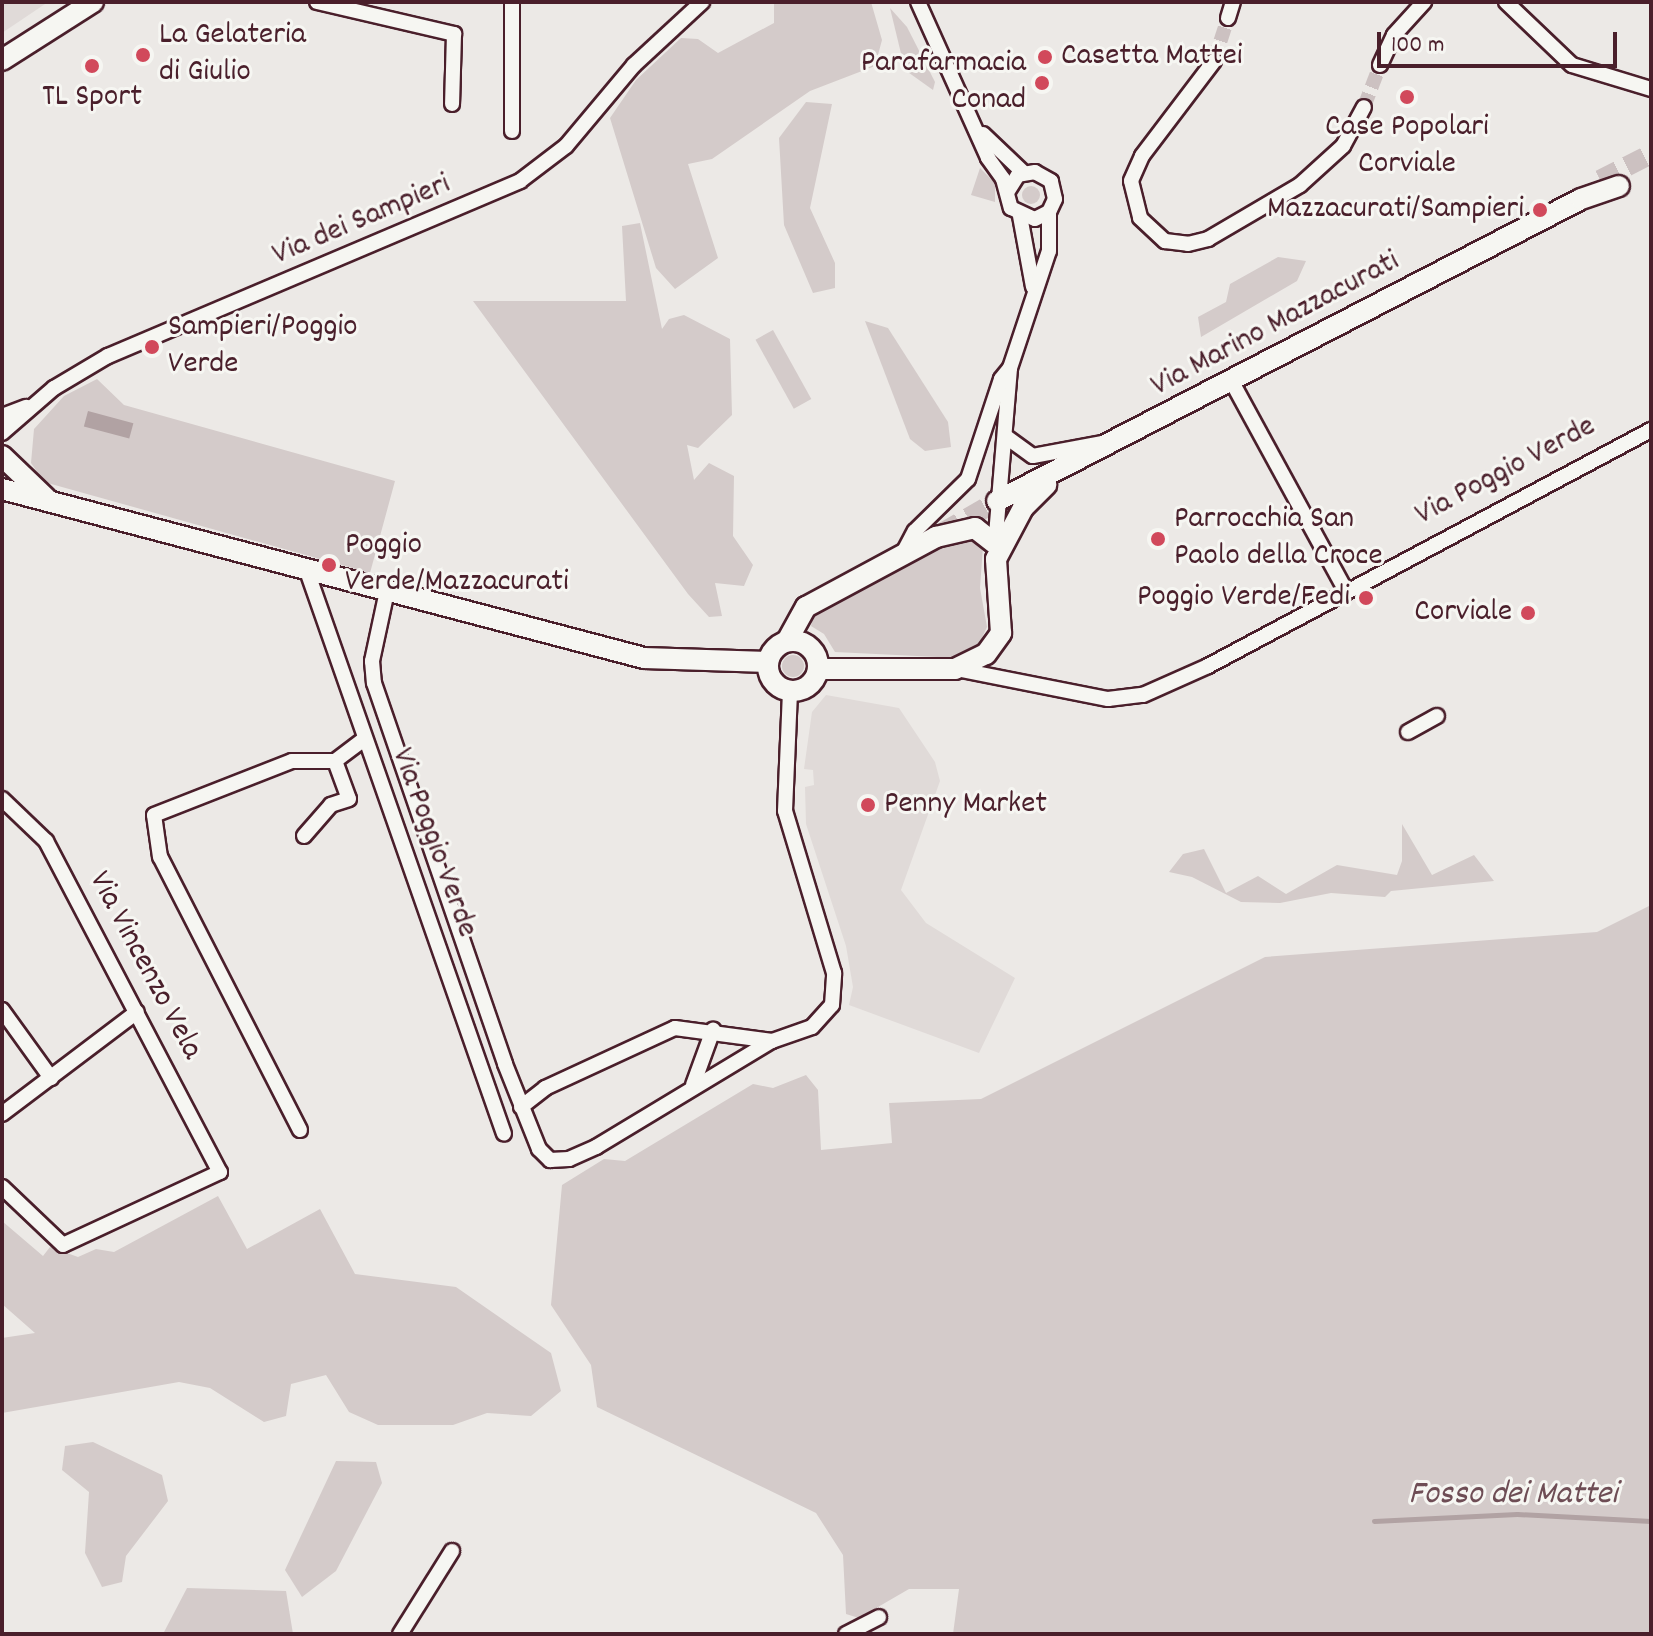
<!DOCTYPE html>
<style>
body{margin:0}
#map{position:relative;width:1653px;height:1636px;overflow:hidden;background:#ece9e6;font-family:Dekko,sans-serif}
div>[style]{position:absolute}
[style*='--x']{left:calc(var(--x)*1px);top:calc(var(--y)*1px);width:calc(var(--w)*1px);rotate:calc(var(--a)*1deg)}
.built>*{inset:0;background:#e0dad8}
.green>*{inset:0;background:#d4cbca;transform-origin:0 0}
.round{border-radius:50%}
.water>*{inset:0;background:#b1a2a3;transform-origin:0 0}
.stream>*{height:5px;margin:-2.5px;padding:0 2.5px;transform-origin:2.5px;border-radius:2.5px;background:#b1a2a3}
.street-tunnel>*{height:14px;margin-top:-7px;transform-origin:0;background:repeating-linear-gradient(90deg,#ccc1c1 0 14px,transparent 0 21px)}
.secondary-tunnel>*{height:20px;margin-top:-10px;transform-origin:0;background:repeating-linear-gradient(90deg,#ccc1c1 0 20px,transparent 0 30px)}
.roads{filter:drop-shadow(2px 0 #4a1f2b) drop-shadow(-2px 0 #4a1f2b) drop-shadow(0 2px #4a1f2b) drop-shadow(0 -2px #4a1f2b)}
.street>*{height:14px;margin:-7px;padding:0 7px;transform-origin:7px;border-radius:7px;background:#f6f6f2}
.secondary>*{height:20px;margin:-10px;padding:0 10px;transform-origin:10px;border-radius:10px;background:#f6f6f2}
.secondary>.ring{margin:-10px;padding:0;box-sizing:content-box;background:none;border:20px solid #f6f6f2;border-radius:50%}
.dots>*{width:22px;height:22px;translate:-50% -50%;box-sizing:border-box;border:4px solid #f6f6f2;border-radius:50%}
span{translate:-50% -50%;white-space:nowrap;text-align:center;line-height:1.15;-webkit-text-stroke:6px #f6f6f2;paint-order:stroke}
.poi-label{font-size:32px;color:#4a1f2b}
.left{translate:0 -50%;text-align:left}
.right{translate:-100% -50%;text-align:right}
.street-label{font-size:32px;color:#4a1f2b}
.water-label{font-size:34px;color:#6e4d55;font-style:italic}
.frame{position:absolute;inset:0;border:4px solid #4a1f2b;pointer-events:none}
.scale{position:absolute;left:1377px;top:32px;width:240px;height:36px;box-sizing:border-box;border:4px solid #4a1f2b;border-top:0;padding-left:10px;font-size:24px;line-height:28px;white-space:nowrap;color:#4a1f2b;-webkit-text-stroke:6px #f6f6f2;paint-order:stroke}
</style>
<div id="map">
<div class="built">
<i style="clip-path:polygon(2px 2px,48px 2px,2px 33px)"></i>
<i style="clip-path:polygon(826px 695px,899px 708px,935px 762px,940px 781px,901px 890px,926px 923px,1015px 978px,979px 1053px,849px 1005px,853px 987px,846px 946px,806px 824px,805px 787px,814px 785px,813px 770px,804px 769px,812px 712px)"></i>
</div>
<div class="green">
<i style="clip-path:polygon(774px 2px,871px 2px,882px 40px,875px 66px,810px 91px,712px 159px,688px 164px,718px 258px,675px 289px,656px 268px,610px 118px,636px 80px,681px 38px,698px 39px,718px 53px,774px 23px)"></i>
<i style="clip-path:polygon(890px 8px,907px 27px,935px 82px,933px 90px,905px 70px)"></i>
<i style="clip-path:polygon(806px 102px,832px 104px,810px 208px,835px 263px,835px 288px,813px 293px,784px 225px,779px 138px)"></i>
<i style="clip-path:polygon(980px 168px,995px 183px,995px 202px,971px 195px)"></i>
<i class="round" style="left:1022px;top:186px;width:18px;height:18px"></i>
<i style="clip-path:polygon(640px 223px,662px 329px,669px 319px,684px 315px,730px 339px,732px 415px,698px 448px,687px 445px,694px 480px,709px 463px,734px 476px,733px 536px,753px 565px,744px 586px,715px 583px,722px 616px,709px 617px,688px 594px,473px 301px,626px 301px,622px 226px)"></i>
<i style="clip-path:polygon(1278px 257px,1306px 261px,1297px 281px,1201px 337px,1198px 317px,1226px 302px,1230px 284px)"></i>
<i style="clip-path:polygon(865px 321px,888px 328px,948px 422px,951px 447px,925px 451px,910px 439px)"></i>
<i style="left:773px;top:330px;width:79px;height:20px;rotate:61deg"></i>
<i style="clip-path:polygon(97px 379px,124px 405px,395px 481px,370px 573px,44px 482px,31px 463px,34px 429px,64px 396px)"></i>
<i style="clip-path:polygon(965px 533px,983px 546px,980px 588px,987px 627px,977px 648px,958px 658px,835px 652px,824px 634px,811px 626px,813px 617px)"></i>
<i class="round" style="left:782px;top:655px;width:22px;height:22px"></i>
<i style="clip-path:polygon(1402px 824px,1432px 875px,1474px 855px,1494px 881px,1391px 891px,1385px 897px,1331px 893px,1280px 903px,1241px 902px,1192px 877px,1169px 872px,1183px 854px,1204px 849px,1226px 893px,1258px 876px,1286px 894px,1337px 865px,1397px 875px,1402px 861px)"></i>
<i style="clip-path:polygon(1651px 905px,1651px 1634px,953px 1634px,959px 1589px,909px 1589px,859px 1618px,846px 1614px,843px 1555px,816px 1513px,597px 1407px,591px 1365px,551px 1305px,562px 1185px,604px 1159px,625px 1161px,753px 1084px,773px 1088px,806px 1075px,818px 1090px,821px 1150px,892px 1143px,889px 1103px,981px 1099px,1265px 957px,1597px 932px)"></i>
<i style="clip-path:polygon(218px 1196px,247px 1249px,320px 1209px,355px 1274px,456px 1287px,551px 1353px,561px 1391px,531px 1416px,487px 1413px,453px 1425px,378px 1425px,349px 1412px,326px 1375px,291px 1384px,286px 1416px,264px 1422px,210px 1388px,179px 1382px,2px 1413px,2px 1338px,35px 1333px,2px 1304px,2px 1221px,43px 1256px,50px 1247px,78px 1257px,96px 1249px,114px 1252px)"></i>
<i style="clip-path:polygon(93px 1442px,162px 1475px,168px 1501px,126px 1556px,122px 1582px,102px 1587px,85px 1553px,89px 1492px,62px 1470px,65px 1446px)"></i>
<i style="clip-path:polygon(336px 1461px,376px 1462px,382px 1483px,336px 1571px,302px 1597px,285px 1570px)"></i>
<i style="clip-path:polygon(187px 1588px,286px 1591px,293px 1634px,163px 1634px)"></i>
</div>
<div class="water">
<i style="left:88px;top:411px;width:47px;height:16px;rotate:15deg"></i>
</div>
<div class="stream">
<i style="--x:1374;--y:1521;--w:143;--a:-2.8"></i>
<i style="--x:1517;--y:1514;--w:134;--a:3"></i>
</div>
<div class="street-tunnel">
<i style="--x:1214;--y:61;--w:45;--a:-72"></i>
<i style="--x:1364;--y:107;--w:45;--a:-69.1"></i>
</div>
<div class="secondary-tunnel">
<i style="--x:1600;--y:180;--w:57;--a:-27"></i>
<i style="--x:942;--y:533;--w:64;--a:-30.2"></i>
</div>
<div class="roads">
<div class="street">
<i style="--x:317;--y:2;--w:141;--a:13.1"></i>
<i style="--x:454;--y:34;--w:70;--a:91.6"></i>
<i style="--x:918;--y:2;--w:171;--a:65.8"></i>
<i style="--x:988;--y:158;--w:26;--a:54"></i>
<i style="--x:1003;--y:179;--w:30;--a:75"></i>
<i style="--x:1011;--y:208;--w:26;--a:25"></i>
<i style="--x:1035;--y:219;--w:16;--a:-27"></i>
<i style="--x:1049;--y:212;--w:14;--a:-65"></i>
<i style="--x:1055;--y:199;--w:18;--a:-103"></i>
<i style="--x:1051;--y:181;--w:18;--a:-151"></i>
<i style="--x:1035;--y:172;--w:17;--a:170"></i>
<i style="--x:1018;--y:175;--w:19;--a:122"></i>
<i style="--x:1506;--y:2;--w:91;--a:43.7"></i>
<i style="--x:1572;--y:65;--w:83;--a:16.9"></i>
<i style="--x:1228;--y:18;--w:17;--a:-73"></i>
<i style="--x:1214;--y:61;--w:119;--a:127.2"></i>
<i style="--x:1142;--y:156;--w:27;--a:114"></i>
<i style="--x:1131;--y:181;--w:38;--a:76"></i>
<i style="--x:1140;--y:218;--w:34;--a:43"></i>
<i style="--x:1165;--y:241;--w:23;--a:7"></i>
<i style="--x:1188;--y:244;--w:21;--a:-14"></i>
<i style="--x:1208;--y:239;--w:107;--a:-30.4"></i>
<i style="--x:1300;--y:185;--w:58;--a:-42.2"></i>
<i style="--x:1343;--y:146;--w:44;--a:-61.7"></i>
<i style="--x:1380;--y:65;--w:33;--a:-65"></i>
<i style="--x:1394;--y:35;--w:45;--a:-47.7"></i>
<i style="--x:512;--y:131;--w:129;--a:-90"></i>
<i style="--x:983;--y:134;--w:57;--a:43.6"></i>
<i style="--x:1020;--y:216;--w:72;--a:79.6"></i>
<i style="--x:1232;--y:382;--w:238;--a:61.4"></i>
<i style="--x:2;--y:416;--w:26;--a:-21"></i>
<i style="--x:2;--y:433;--w:69;--a:-40.9"></i>
<i style="--x:54;--y:388;--w:63;--a:-30.7"></i>
<i style="--x:108;--y:356;--w:448;--a:-23"></i>
<i style="--x:520;--y:181;--w:58;--a:-37.3"></i>
<i style="--x:566;--y:146;--w:106;--a:-50"></i>
<i style="--x:634;--y:65;--w:93;--a:-42.8"></i>
<i style="--x:1005;--y:436;--w:34;--a:36"></i>
<i style="--x:1033;--y:456;--w:75;--a:-10.7"></i>
<i style="--x:995;--y:547;--w:180;--a:-85.2"></i>
<i style="--x:1010;--y:368;--w:123;--a:-71.6"></i>
<i style="--x:1049;--y:251;--w:39;--a:-90"></i>
<i style="--x:902;--y:555;--w:27;--a:-62"></i>
<i style="--x:915;--y:531;--w:74;--a:-44.5"></i>
<i style="--x:968;--y:479;--w:105;--a:-71.7"></i>
<i style="--x:1001;--y:379;--w:14;--a:-51"></i>
<i style="--x:307;--y:571;--w:596;--a:70.71"></i>
<i style="--x:387;--y:591;--w:72;--a:102.1"></i>
<i style="--x:372;--y:661;--w:22;--a:85"></i>
<i style="--x:374;--y:683;--w:403;--a:71"></i>
<i style="--x:505;--y:1064;--w:92;--a:68.2"></i>
<i style="--x:539;--y:1149;--w:16;--a:45"></i>
<i style="--x:550;--y:1160;--w:19;--a:-3"></i>
<i style="--x:569;--y:1159;--w:30;--a:-24"></i>
<i style="--x:596;--y:1147;--w:205;--a:-31.1"></i>
<i style="--x:772;--y:1041;--w:42;--a:-19.3"></i>
<i style="--x:812;--y:1027;--w:30;--a:-48"></i>
<i style="--x:832;--y:1005;--w:32;--a:-86"></i>
<i style="--x:834;--y:973;--w:169;--a:-106.8"></i>
<i style="--x:785;--y:811;--w:120;--a:-87.6"></i>
<i style="--x:956;--y:669;--w:155;--a:11.2"></i>
<i style="--x:1108;--y:699;--w:35;--a:-7"></i>
<i style="--x:1143;--y:695;--w:71;--a:-24"></i>
<i style="--x:1208;--y:666;--w:502;--a:-28.05"></i>
<i style="--x:1408;--y:732;--w:33;--a:-29"></i>
<i style="--x:335;--y:761;--w:36;--a:-37"></i>
<i style="--x:2;--y:799;--w:61;--a:43.7"></i>
<i style="--x:46;--y:841;--w:374;--a:62.3"></i>
<i style="--x:220;--y:1172;--w:173;--a:155.1"></i>
<i style="--x:63;--y:1245;--w:84;--a:-136.4"></i>
<i style="--x:2;--y:1010;--w:84;--a:54.2"></i>
<i style="--x:693;--y:1085;--w:59;--a:-70"></i>
<i style="--x:521;--y:1107;--w:31;--a:-38"></i>
<i style="--x:545;--y:1088;--w:143;--a:-24.8"></i>
<i style="--x:675;--y:1028;--w:98;--a:7.6"></i>
<i style="--x:2;--y:1114;--w:169;--a:-37.1"></i>
<i style="--x:300;--y:1130;--w:307;--a:-117.1"></i>
<i style="--x:160;--y:857;--w:42;--a:-98.1"></i>
<i style="--x:154;--y:815;--w:148;--a:-21.4"></i>
<i style="--x:292;--y:761;--w:43;--a:0"></i>
<i style="--x:335;--y:761;--w:40;--a:69.8"></i>
<i style="--x:349;--y:799;--w:19;--a:162"></i>
<i style="--x:331;--y:805;--w:41;--a:131.1"></i>
<i style="--x:400;--y:1634;--w:98;--a:-57.9"></i>
<i style="--x:846;--y:1634;--w:37;--a:-27"></i>
</div>
<div class="secondary">
<i style="--x:2;--y:60;--w:108;--a:-32.5"></i>
<i style="--x:2;--y:456;--w:61;--a:43.7"></i>
<i style="--x:2;--y:489;--w:664;--a:14.75"></i>
<i style="--x:644;--y:658;--w:124;--a:1.8"></i>
<i style="--x:997;--y:501;--w:657;--a:-27.34"></i>
<i style="--x:1581;--y:199;--w:40;--a:-18.9"></i>
<i class="ring" style="left:768px;top:641px;width:30px;height:30px"></i>
<i style="--x:787;--y:641;--w:39;--a:-61"></i>
<i style="--x:806;--y:607;--w:148;--a:-28.3"></i>
<i style="--x:936;--y:537;--w:40;--a:-13"></i>
<i style="--x:975;--y:528;--w:24;--a:38"></i>
<i style="--x:819;--y:669;--w:136;--a:0"></i>
<i style="--x:955;--y:669;--w:34;--a:-26"></i>
<i style="--x:986;--y:654;--w:26;--a:-54"></i>
<i style="--x:1001;--y:633;--w:74;--a:-93.9"></i>
<i style="--x:996;--y:559;--w:58;--a:-62.1"></i>
<i style="--x:1023;--y:508;--w:33;--a:-45"></i>
</div>
</div>
<div class="dots">
<i style="left:143px;top:55px;background:#d1495b"></i>
<i style="left:1045px;top:57px;background:#d1495b"></i>
<i style="left:92px;top:66px;background:#d1495b"></i>
<i style="left:1042px;top:83px;background:#d1495b"></i>
<i style="left:1407px;top:97px;background:#d1495b"></i>
<i style="left:1540px;top:210px;background:#d1495b"></i>
<i style="left:152px;top:347px;background:#d1495b"></i>
<i style="left:1158px;top:539px;background:#d1495b"></i>
<i style="left:329px;top:565px;background:#d1495b"></i>
<i style="left:1366px;top:598px;background:#d1495b"></i>
<i style="left:1528px;top:613px;background:#d1495b"></i>
<i style="left:868px;top:805px;background:#d1495b"></i>
</div>
<div class="poi-label">
<span class="left" style="left:159px;top:55px">La Gelateria<br>di Giulio</span>
<span class="left" style="left:1061px;top:57px">Casetta Mattei</span>
<span class="right" style="left:1026px;top:83px">Parafarmacia<br>Conad</span>
<span style="left:92px;top:98px">TL Sport</span>
<span style="left:1407px;top:147px">Case Popolari<br>Corviale</span>
<span class="right" style="left:1524px;top:210px">Mazzacurati/Sampieri</span>
<span class="left" style="left:168px;top:347px">Sampieri/Poggio<br>Verde</span>
<span class="left" style="left:1174px;top:539px">Parrocchia San<br>Paolo della Croce</span>
<span class="left" style="left:345px;top:565px">Poggio<br>Verde/Mazzacurati</span>
<span class="right" style="left:1350px;top:598px">Poggio Verde/Fedi</span>
<span class="right" style="left:1512px;top:613px">Corviale</span>
<span class="left" style="left:884px;top:805px">Penny Market</span>
</div>
<div class="street-label">
<span style="left:362px;top:221px;rotate:-23deg">Via dei Sampieri</span>
<span style="left:1276px;top:325px;rotate:-28deg">Via Marino Mazzacurati</span>
<span style="left:1506px;top:472px;rotate:-28deg">Via Poggio Verde</span>
<span style="left:433px;top:843px;rotate:70deg">Via Poggio Verde</span>
<span style="left:144px;top:966px;rotate:62deg">Via Vincenzo Vela</span>
</div>
<div class="water-label">
<span style="left:1513px;top:1496px">Fosso dei Mattei</span>
</div>
<div class="frame"></div>
<div class="scale">100 m</div>
</div>
